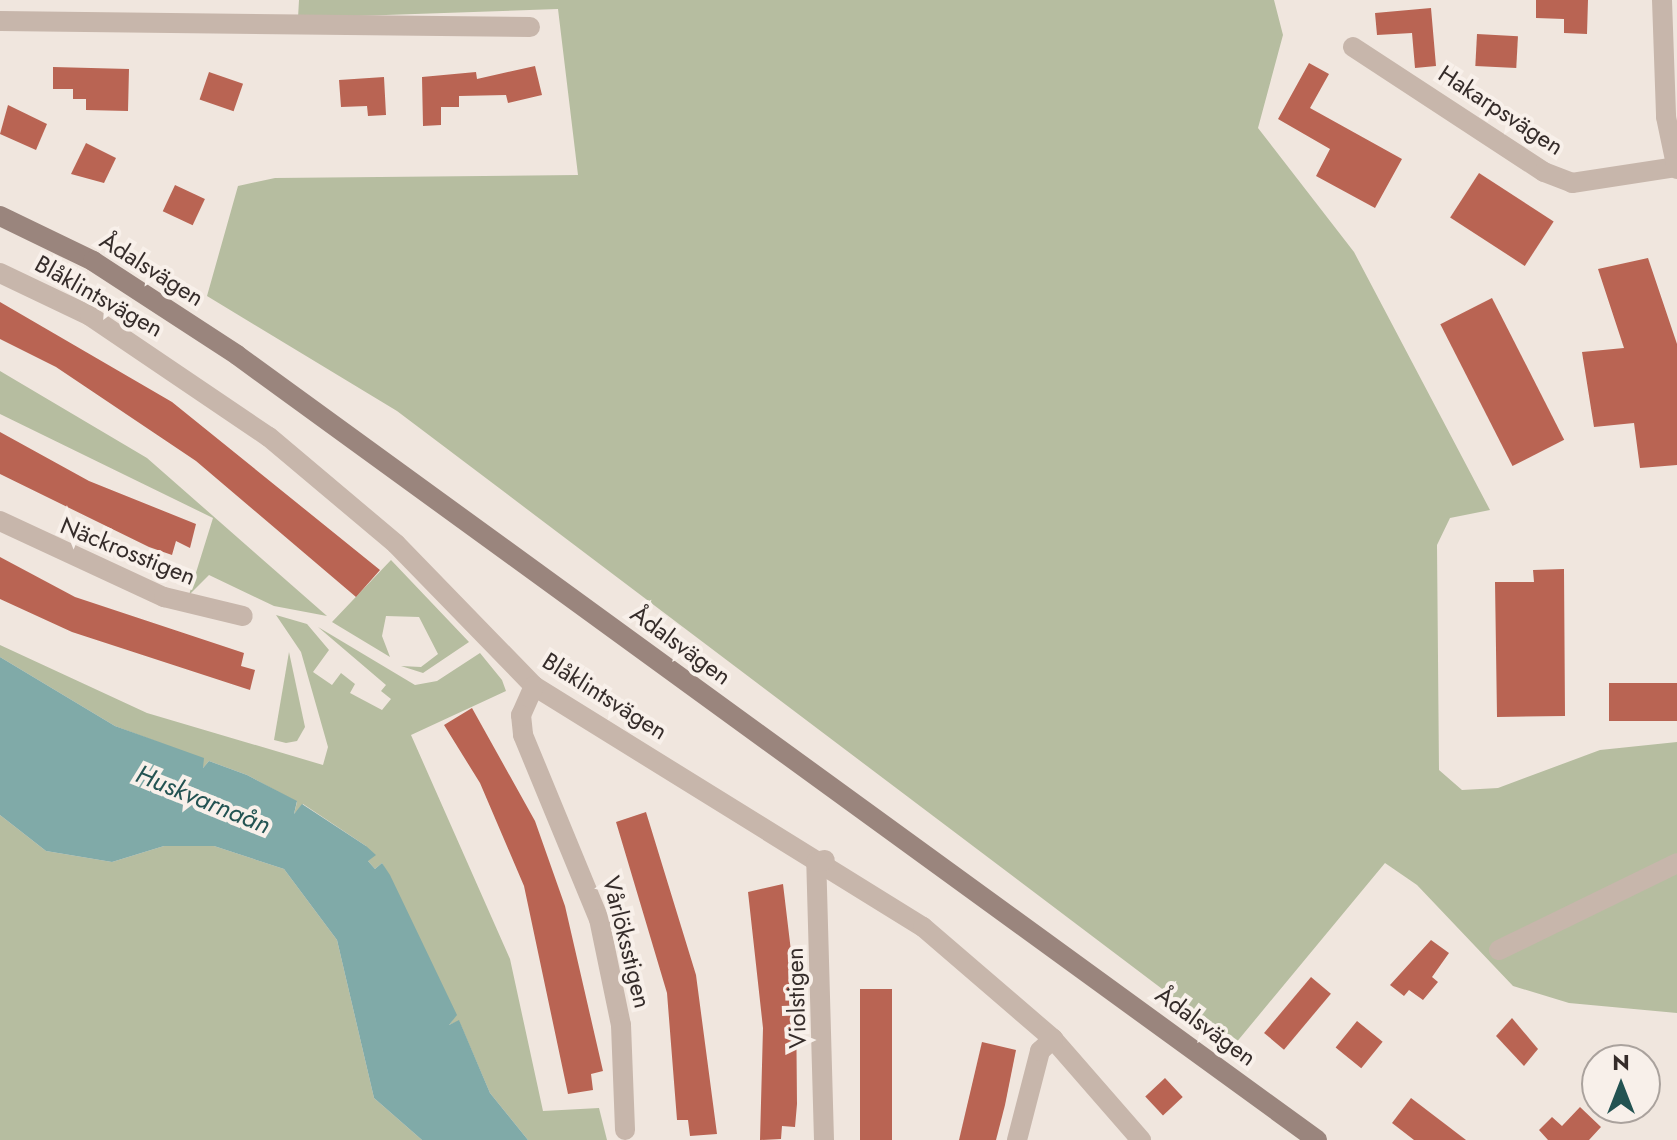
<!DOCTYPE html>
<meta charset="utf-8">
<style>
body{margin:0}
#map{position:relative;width:1677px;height:1140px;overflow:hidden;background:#f0e6de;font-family:Jost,sans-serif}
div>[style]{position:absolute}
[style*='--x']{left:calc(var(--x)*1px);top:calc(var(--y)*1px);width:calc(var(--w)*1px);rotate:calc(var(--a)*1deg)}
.green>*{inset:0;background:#b6bda0}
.water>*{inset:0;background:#80aaa8}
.building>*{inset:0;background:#b96453;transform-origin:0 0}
.minor>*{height:20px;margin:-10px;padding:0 10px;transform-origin:10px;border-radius:10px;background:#c7b6ab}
.tertiary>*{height:20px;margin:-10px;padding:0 10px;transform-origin:10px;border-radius:10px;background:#c7b6ab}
.secondary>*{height:20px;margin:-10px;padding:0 10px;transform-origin:10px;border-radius:10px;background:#9a857d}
span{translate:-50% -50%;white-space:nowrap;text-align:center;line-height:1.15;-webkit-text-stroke:8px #f8f0ea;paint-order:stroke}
.street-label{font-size:24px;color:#352c2a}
.water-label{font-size:26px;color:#235352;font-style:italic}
.north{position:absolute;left:1581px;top:1044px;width:80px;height:80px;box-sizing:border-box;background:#f8f0ea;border:2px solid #aaa29d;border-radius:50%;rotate:0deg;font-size:22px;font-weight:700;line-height:32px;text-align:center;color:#352c2a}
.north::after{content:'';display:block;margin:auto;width:28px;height:36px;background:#235352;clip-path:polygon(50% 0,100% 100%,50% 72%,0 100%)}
</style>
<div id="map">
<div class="green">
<i style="clip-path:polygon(299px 0,1274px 0,1283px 35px,1258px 128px,1354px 252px,1490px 510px,1450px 518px,1437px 545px,1439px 770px,1462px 790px,1498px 788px,1600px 750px,1677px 742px,1677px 1013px,1569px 1003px,1513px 986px,1417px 885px,1385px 863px,1235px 1044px,397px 411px,207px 296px,238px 186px,275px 178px,578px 175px,558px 9px,298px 18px)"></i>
<i style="clip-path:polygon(0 371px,147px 458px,327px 616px,274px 606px,209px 575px,189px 595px,213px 518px,0 414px)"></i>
<i style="clip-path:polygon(391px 560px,469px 642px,423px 673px,401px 666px,421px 667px,438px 654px,419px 617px,386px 616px,382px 636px,390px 657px,332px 622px)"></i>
<i style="clip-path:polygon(276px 615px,307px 624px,329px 650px,313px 672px,332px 685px,341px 673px,355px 684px,350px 693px,382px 710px,391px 699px,381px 691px,386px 685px,318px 627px,415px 685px,437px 681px,480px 653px,502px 680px,506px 691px,411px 735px,510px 959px,543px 1111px,599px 1108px,607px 1140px,528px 1140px,490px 1093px,459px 1021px,449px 1025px,456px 1015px,382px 863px,375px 869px,368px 861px,366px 846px,303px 804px,294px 814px,297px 802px,247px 775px,209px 761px,203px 768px,203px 759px,115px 726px,0 657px,0 645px,147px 713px,323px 765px,328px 747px,301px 652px)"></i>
<i style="clip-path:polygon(289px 652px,305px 727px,297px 741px,286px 743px,274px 740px)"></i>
<i style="clip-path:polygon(0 815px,46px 851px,112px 862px,164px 846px,214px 846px,284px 869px,337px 940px,374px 1098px,422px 1140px,0 1140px)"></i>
</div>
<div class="water">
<i style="clip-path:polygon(0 657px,115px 726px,204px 758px,203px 768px,209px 761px,247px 775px,297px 801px,294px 814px,302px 804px,366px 846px,376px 855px,368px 861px,375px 869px,382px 863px,390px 875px,457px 1015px,449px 1025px,459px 1020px,490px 1093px,528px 1140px,422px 1140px,374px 1098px,337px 940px,284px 869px,214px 846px,164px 846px,112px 862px,46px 851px,0 815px)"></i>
</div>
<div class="building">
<i style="clip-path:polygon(1536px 0,1588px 0,1587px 34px,1564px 33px,1564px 19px,1536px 18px)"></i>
<i style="clip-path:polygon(1431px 8px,1436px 66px,1415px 68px,1412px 33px,1377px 35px,1375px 13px)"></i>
<i style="left:1477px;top:34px;width:41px;height:32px;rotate:3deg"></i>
<i style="clip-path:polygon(1309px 63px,1329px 74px,1310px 108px,1402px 159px,1375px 208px,1316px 176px,1330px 149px,1278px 119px)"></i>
<i style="clip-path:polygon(535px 66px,542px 95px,508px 103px,506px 95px,459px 96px,459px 107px,441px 107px,441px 125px,423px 126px,422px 77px,476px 72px,477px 79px)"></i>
<i style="clip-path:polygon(53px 67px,129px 69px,128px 111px,86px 110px,86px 99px,73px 99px,73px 89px,53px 89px)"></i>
<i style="left:209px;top:72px;width:36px;height:29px;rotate:19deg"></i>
<i style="clip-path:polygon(384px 77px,386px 115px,368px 116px,367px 106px,341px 107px,339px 80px)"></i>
<i style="clip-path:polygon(8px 105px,47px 124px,36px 150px,0 134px)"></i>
<i style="clip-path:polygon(86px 143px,116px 158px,104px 183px,71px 174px)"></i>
<i style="left:1479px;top:173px;width:89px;height:53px;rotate:33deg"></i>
<i style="left:175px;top:185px;width:33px;height:29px;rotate:25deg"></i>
<i style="clip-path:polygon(1648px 258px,1677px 344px,1677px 465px,1640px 468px,1634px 423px,1594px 427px,1582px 352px,1624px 348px,1598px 269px)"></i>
<i style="left:1492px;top:298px;width:159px;height:58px;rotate:63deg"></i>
<i style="clip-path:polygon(0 302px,172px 402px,380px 570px,356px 597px,196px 461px,56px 367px,0 339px)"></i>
<i style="clip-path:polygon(0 432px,89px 481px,196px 524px,190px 548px,176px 541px,172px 555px,149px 547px,0 474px)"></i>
<i style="clip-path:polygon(0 557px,75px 597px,244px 653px,241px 666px,255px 670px,250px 690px,72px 632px,0 599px)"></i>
<i style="clip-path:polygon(1564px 569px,1565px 716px,1497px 717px,1495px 582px,1534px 582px,1533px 570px)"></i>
<i style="left:1609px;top:683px;width:68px;height:38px"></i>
<i style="clip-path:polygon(472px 708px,535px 821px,565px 906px,603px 1071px,591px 1074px,593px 1090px,568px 1094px,524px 886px,480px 783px,444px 725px)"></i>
<i style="clip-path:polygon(646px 812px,696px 975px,717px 1134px,690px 1136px,688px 1120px,677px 1120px,667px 993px,616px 822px)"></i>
<i style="clip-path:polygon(783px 884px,796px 993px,797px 1104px,795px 1127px,782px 1126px,781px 1139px,760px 1140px,763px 1028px,748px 892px)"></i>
<i style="clip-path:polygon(1431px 940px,1449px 953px,1432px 977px,1438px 982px,1423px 1000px,1409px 990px,1404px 996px,1390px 985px)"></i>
<i style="left:1311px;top:977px;width:26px;height:73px;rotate:40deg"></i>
<i style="left:892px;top:989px;width:151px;height:32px;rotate:90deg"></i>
<i style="clip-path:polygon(1512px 1018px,1538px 1049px,1524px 1066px,1496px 1036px)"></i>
<i style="left:1357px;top:1021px;width:33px;height:34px;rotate:39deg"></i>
<i style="clip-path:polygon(982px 1042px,1016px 1050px,1005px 1105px,996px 1140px,959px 1140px)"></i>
<i style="left:1165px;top:1078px;width:26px;height:27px;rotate:47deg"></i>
<i style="clip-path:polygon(1411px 1098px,1466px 1140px,1414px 1140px,1392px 1123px)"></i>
<i style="clip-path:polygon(1580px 1107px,1601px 1127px,1589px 1140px,1548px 1140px,1539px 1130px,1552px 1117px,1562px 1126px)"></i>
</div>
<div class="minor">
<i style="--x:0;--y:21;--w:530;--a:0.65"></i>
<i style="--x:1353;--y:47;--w:228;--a:33.2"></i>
<i style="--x:1544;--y:172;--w:30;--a:21"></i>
<i style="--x:1572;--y:183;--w:106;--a:-8.7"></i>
<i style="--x:0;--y:273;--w:100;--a:25.5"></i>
<i style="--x:90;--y:316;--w:216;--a:34.1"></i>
<i style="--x:269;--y:437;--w:166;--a:40.1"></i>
<i style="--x:396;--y:544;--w:198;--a:45.8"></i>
<i style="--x:534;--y:686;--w:458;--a:31.8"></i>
<i style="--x:923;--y:927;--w:172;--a:40.7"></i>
<i style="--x:1053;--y:1039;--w:134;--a:48.9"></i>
<i style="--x:0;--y:521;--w:181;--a:24.9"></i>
<i style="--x:164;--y:597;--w:81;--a:13.5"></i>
<i style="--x:534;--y:686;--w:32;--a:114"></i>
<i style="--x:521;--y:715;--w:20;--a:84"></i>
<i style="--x:523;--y:735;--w:199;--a:67.6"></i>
<i style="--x:599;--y:919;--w:108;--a:78.3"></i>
<i style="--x:621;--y:1025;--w:105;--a:87.8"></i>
<i style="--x:1499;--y:950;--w:198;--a:-26"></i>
<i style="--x:824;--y:1140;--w:278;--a:-91.6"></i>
<i style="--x:816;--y:862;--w:9;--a:-13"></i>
<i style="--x:1017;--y:1140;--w:92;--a:-75.5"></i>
<i style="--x:1040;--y:1051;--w:18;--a:-43"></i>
</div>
<div class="tertiary">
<i style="--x:1662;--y:0;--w:117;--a:88"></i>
<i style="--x:1666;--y:117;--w:53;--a:78.1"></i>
</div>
<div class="secondary">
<i style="--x:0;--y:216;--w:103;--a:25.8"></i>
<i style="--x:93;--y:261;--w:172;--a:33.1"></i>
<i style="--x:237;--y:355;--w:1335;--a:36.01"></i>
</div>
<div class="street-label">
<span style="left:1501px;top:110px;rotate:33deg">Hakarpsvägen</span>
<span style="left:152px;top:269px;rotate:32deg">Ådalsvägen</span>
<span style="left:99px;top:296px;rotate:29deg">Blåklintsvägen</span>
<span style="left:128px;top:551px;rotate:22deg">Näckrosstigen</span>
<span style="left:681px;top:645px;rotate:36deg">Ådalsvägen</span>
<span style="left:605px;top:696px;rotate:32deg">Blåklintsvägen</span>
<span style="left:627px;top:942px;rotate:76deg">Vårlöksstigen</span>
<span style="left:796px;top:998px;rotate:-92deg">Violstigen</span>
<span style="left:1206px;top:1026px;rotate:36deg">Ådalsvägen</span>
</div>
<div class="water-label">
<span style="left:203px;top:800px;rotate:22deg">Huskvarnaån</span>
</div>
<div class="north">N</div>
</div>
